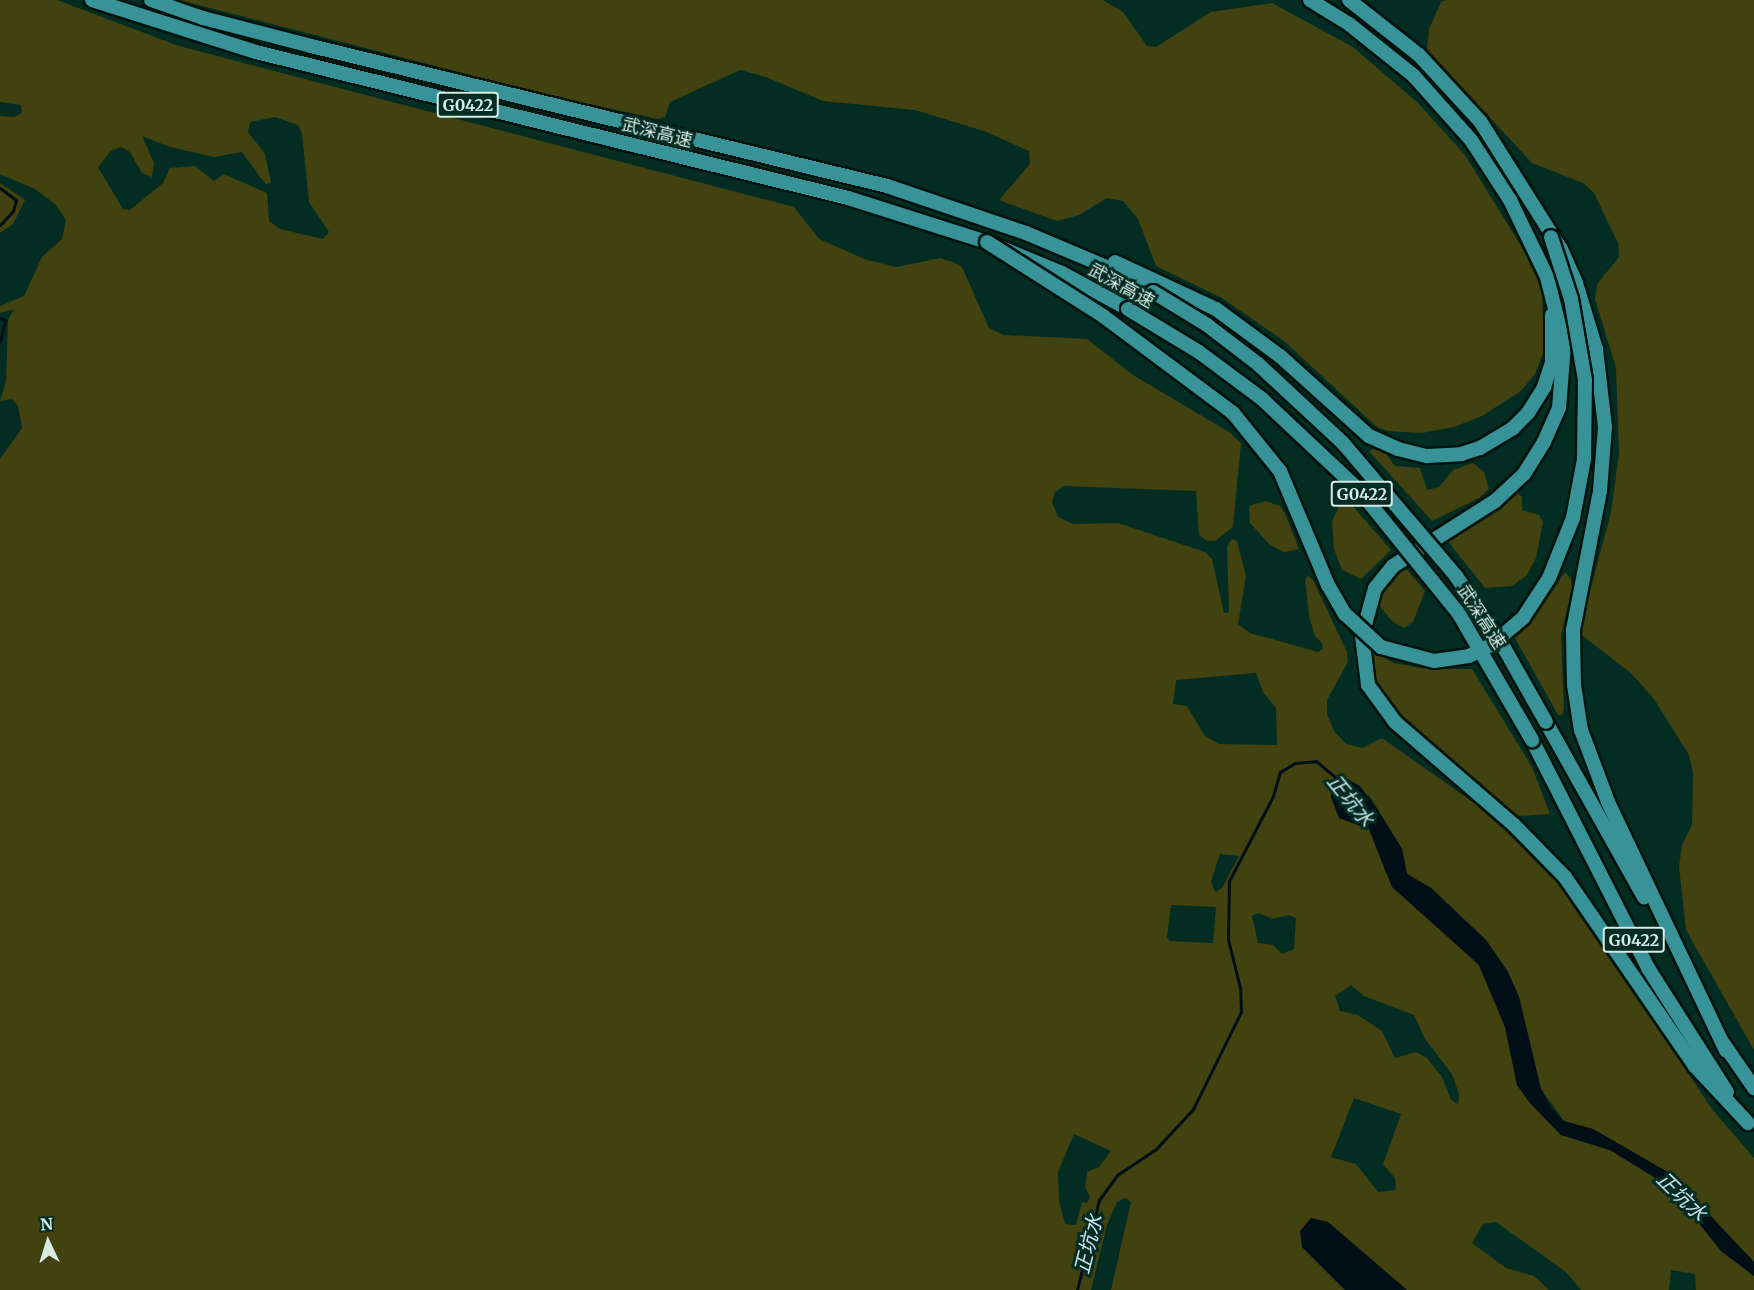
<!DOCTYPE html>
<meta charset="utf-8">
<style>
body{margin:0}
#map{position:relative;width:1754px;height:1290px;overflow:hidden;background:#032d22;font-family:Merriweather,"Noto Sans SC",serif}
div>[style]{position:absolute}
[style*='--x']{left:calc(var(--x)*1px);top:calc(var(--y)*1px);width:calc(var(--w)*1px);rotate:calc(var(--a)*1deg)}
.green>*{inset:0;background:#41420f}
.water>*{inset:0;background:#020f16}
.stream>*{height:3px;margin:-1.5px;padding:0 1.5px;transform-origin:1.5px;border-radius:1.5px;background:#020f16}
.roads{filter:drop-shadow(2px 0 #00130c) drop-shadow(-2px 0 #00130c) drop-shadow(0 2px #00130c) drop-shadow(0 -2px #00130c)}
.motorway>*{height:14px;margin:-7px;padding:0 7px;transform-origin:7px;border-radius:7px;background:#379398}
.bridges{filter:drop-shadow(2px 0 #00130c) drop-shadow(-2px 0 #00130c) drop-shadow(0 2px #00130c) drop-shadow(0 -2px #00130c)}
.motorway-bridge>*{height:14px;margin:-7px;padding:0 7px;transform-origin:7px;border-radius:7px;background:#379398}
span{translate:-50% -50%;white-space:nowrap;text-align:center;line-height:1.15;-webkit-text-stroke:6px #032d22;paint-order:stroke}
.shield-label span{padding:2px 4px;background:#032d22;border:2px solid;border-radius:4px;-webkit-text-stroke-width:0}
.shield-label{font-size:16px;color:#d7ece4;font-weight:700}
.street-label{font-size:18px;color:#d7ece4}
.water-label{font-size:20px;color:#cbe4f1;font-style:italic}
.north{position:absolute;left:18px;top:1212px;width:60px;height:60px;-webkit-text-stroke:4px #032d22;paint-order:stroke;rotate:356deg;font-size:16px;font-weight:700;line-height:24px;text-align:center;color:#d7ece4}
.north::after{content:'';display:block;margin:auto;width:21px;height:27px;background:#d7ece4;clip-path:polygon(50% 0,100% 100%,50% 72%,0 100%)}
</style>
<div id="map">
<div class="green">
<i style="clip-path:polygon(evenodd,0 0,57px 0,179px 46px,794px 207px,819px 239px,867px 260px,897px 267px,940px 258px,953px 262px,962px 267px,989px 328px,1004px 335px,1087px 339px,1133px 375px,1229px 432px,1241px 443px,1233px 527px,1215px 541px,1207px 541px,1199px 535px,1196px 491px,1064px 486px,1055px 492px,1052px 502px,1058px 517px,1073px 524px,1118px 523px,1205px 552px,1212px 559px,1224px 613px,1229px 612px,1227px 546px,1232px 539px,1237px 541px,1246px 576px,1238px 624px,1250px 633px,1318px 652px,1323px 649px,1322px 643px,1315px 636px,1309px 616px,1305px 579px,1308px 576px,1313px 580px,1347px 652px,1348px 662px,1327px 700px,1327px 714px,1334px 731px,1346px 744px,1362px 748px,1382px 738px,1484px 810px,1556px 875px,1712px 1109px,1754px 1158px,1754px 1262px,1671px 1174px,1593px 1129px,1564px 1121px,1541px 1089px,1519px 997px,1508px 972px,1486px 940px,1431px 888px,1407px 874px,1402px 849px,1369px 795px,1339px 818px,1369px 829px,1386px 873px,1479px 965px,1505px 1027px,1517px 1085px,1530px 1103px,1561px 1135px,1610px 1150px,1670px 1187px,1721px 1251px,1754px 1276px,1754px 1290px,1696px 1290px,1695px 1274px,1671px 1270px,1669px 1290px,1581px 1290px,1566px 1272px,1496px 1222px,1483px 1224px,1472px 1243px,1506px 1268px,1534px 1276px,1549px 1290px,1407px 1290px,1328px 1222px,1302px 1247px,1345px 1290px,1111px 1290px,1131px 1202px,1125px 1198px,1117px 1202px,1107px 1225px,1091px 1290px,0 1290px,0 459px,22px 428px,18px 406px,12px 399px,0 401px,6px 381px,8px 320px,14px 309px,0 313px,0 306px,24px 296px,42px 257px,62px 239px,66px 220px,55px 204px,35px 189px,0 174px,0 116px,14px 117px,22px 113px,21px 105px,0 102px,0 0,275px 117px,298px 125px,302px 134px,309px 202px,329px 232px,323px 239px,280px 229px,269px 221px,267px 193px,224px 174px,214px 181px,195px 166px,170px 168px,163px 183px,130px 210px,123px 209px,98px 167px,111px 151px,121px 147px,130px 152px,142px 173px,152px 177px,154px 163px,142px 136px,170px 147px,214px 157px,242px 152px,260px 177px,266px 184px,271px 183px,265px 154px,248px 132px,250px 122px,275px 117px,0 0,1256px 673px,1263px 692px,1276px 708px,1277px 745px,1219px 744px,1205px 736px,1187px 706px,1173px 704px,1176px 680px,1256px 673px,0 0,1220px 854px,1239px 856px,1222px 888px,1215px 892px,1211px 881px,1220px 854px,0 0,1171px 905px,1216px 907px,1213px 943px,1170px 941px,1167px 937px,1171px 905px,0 0,1258px 913px,1273px 919px,1289px 915px,1296px 918px,1294px 949px,1282px 954px,1273px 945px,1258px 943px,1252px 916px,1258px 913px,0 0,1351px 985px,1364px 996px,1414px 1015px,1425px 1039px,1452px 1074px,1459px 1094px,1458px 1104px,1451px 1100px,1442px 1077px,1427px 1058px,1416px 1052px,1395px 1058px,1382px 1031px,1358px 1015px,1340px 1011px,1335px 996px,1351px 985px,0 0,1354px 1098px,1401px 1114px,1383px 1164px,1395px 1178px,1396px 1190px,1378px 1192px,1356px 1164px,1331px 1157px,1354px 1098px,0 0,1074px 1134px,1111px 1151px,1099px 1167px,1087px 1172px,1085px 1188px,1090px 1196px,1087px 1203px,1082px 1202px,1076px 1225px,1065px 1224px,1059px 1201px,1058px 1172px,1074px 1134px)"></i>
<i style="clip-path:polygon(179px 0,1103px 0,1123px 12px,1147px 46px,1156px 47px,1211px 12px,1272px 3px,1353px 47px,1418px 103px,1465px 155px,1534px 267px,1542px 295px,1544px 350px,1535px 374px,1521px 391px,1482px 416px,1454px 427px,1422px 433px,1388px 431px,1377px 427px,1284px 341px,1222px 298px,1156px 266px,1138px 219px,1123px 201px,1107px 198px,1079px 215px,1057px 221px,999px 200px,1030px 164px,1029px 151px,984px 131px,915px 110px,823px 101px,766px 77px,740px 70px,670px 102px,665px 117px,658px 119px,544px 94px)"></i>
<i style="clip-path:polygon(1446px 0,1754px 0,1754px 1050px,1686px 930px,1679px 867px,1682px 845px,1692px 825px,1693px 773px,1689px 755px,1654px 699px,1631px 673px,1579px 633px,1611px 512px,1619px 453px,1616px 368px,1595px 299px,1597px 284px,1619px 257px,1618px 243px,1594px 193px,1583px 183px,1532px 163px,1427px 50px,1429px 29px,1441px 2px)"></i>
<i style="clip-path:polygon(0 183px,25px 200px,13px 224px,0 233px)"></i>
<i style="clip-path:polygon(1373px 449px,1385px 452px,1395px 466px,1420px 468px,1427px 490px,1439px 487px,1453px 470px,1473px 463px,1484px 472px,1489px 489px,1479px 498px,1432px 521px,1369px 451px)"></i>
<i style="clip-path:polygon(1517px 493px,1522px 497px,1522px 510px,1539px 515px,1543px 522px,1536px 558px,1527px 575px,1512px 586px,1485px 588px,1446px 539px,1487px 517px)"></i>
<i style="clip-path:polygon(1344px 496px,1391px 550px,1361px 579px,1342px 570px,1334px 549px,1332px 521px)"></i>
<i style="clip-path:polygon(1265px 501px,1280px 506px,1285px 513px,1299px 549px,1284px 552px,1270px 545px,1250px 523px,1249px 506px)"></i>
<i style="clip-path:polygon(1404px 566px,1425px 591px,1413px 622px,1404px 628px,1392px 621px,1377px 603px,1388px 582px)"></i>
<i style="clip-path:polygon(1565px 572px,1571px 579px,1572px 589px,1561px 635px,1564px 709px,1562px 715px,1558px 715px,1515px 638px,1541px 608px)"></i>
<i style="clip-path:polygon(1373px 651px,1394px 663px,1427px 669px,1472px 669px,1532px 767px,1550px 814px,1518px 816px,1407px 724px,1380px 690px,1371px 667px,1370px 654px)"></i>
</div>
<div class="water">
<i style="clip-path:polygon(1342px 776px,1360px 786px,1378px 810px,1402px 849px,1407px 874px,1431px 888px,1486px 940px,1508px 972px,1519px 997px,1541px 1089px,1551px 1108px,1564px 1121px,1593px 1129px,1671px 1174px,1754px 1262px,1754px 1276px,1721px 1251px,1670px 1187px,1610px 1150px,1561px 1135px,1530px 1103px,1517px 1085px,1505px 1027px,1479px 965px,1392px 887px,1369px 829px,1339px 818px,1331px 797px,1331px 781px)"></i>
<i style="clip-path:polygon(1311px 1218px,1328px 1222px,1407px 1290px,1345px 1290px,1302px 1247px,1300px 1231px)"></i>
</div>
<div class="stream">
<i style="--x:0;--y:188;--w:20;--a:37"></i>
<i style="--x:16;--y:200;--w:11;--a:105"></i>
<i style="--x:13;--y:211;--w:19;--a:133"></i>
<i style="--x:0;--y:318;--w:5;--a:22"></i>
<i style="--x:5;--y:320;--w:22;--a:103"></i>
<i style="--x:1077;--y:1290;--w:93;--a:-76.3"></i>
<i style="--x:1099;--y:1200;--w:31;--a:-54"></i>
<i style="--x:1117;--y:1175;--w:47;--a:-33.7"></i>
<i style="--x:1156;--y:1149;--w:54;--a:-47.2"></i>
<i style="--x:1193;--y:1109;--w:108;--a:-63.7"></i>
<i style="--x:1241;--y:1012;--w:24;--a:-92"></i>
<i style="--x:1240;--y:988;--w:50;--a:-103.8"></i>
<i style="--x:1228;--y:939;--w:58;--a:-89"></i>
<i style="--x:1229;--y:881;--w:96;--a:-62.6"></i>
<i style="--x:1273;--y:796;--w:25;--a:-74"></i>
<i style="--x:1280;--y:772;--w:17;--a:-31"></i>
<i style="--x:1295;--y:763;--w:21;--a:-5"></i>
<i style="--x:1316;--y:761;--w:31;--a:40"></i>
</div>
<div class="roads">
<div class="motorway">
<i style="--x:92;--y:0;--w:172;--a:17.6"></i>
<i style="--x:256;--y:52;--w:610;--a:13.85"></i>
<i style="--x:848;--y:198;--w:146;--a:17.6"></i>
<i style="--x:987;--y:242;--w:81;--a:22.5"></i>
<i style="--x:1062;--y:273;--w:75;--a:28.6"></i>
<i style="--x:151;--y:0;--w:55;--a:19.1"></i>
<i style="--x:203;--y:18;--w:112;--a:14.5"></i>
<i style="--x:311;--y:46;--w:593;--a:13.66"></i>
<i style="--x:887;--y:186;--w:147;--a:18.7"></i>
<i style="--x:1026;--y:233;--w:98;--a:22.9"></i>
<i style="--x:1116;--y:271;--w:43;--a:29.6"></i>
<i style="--x:1310;--y:0;--w:46;--a:31.6"></i>
<i style="--x:1349;--y:24;--w:82;--a:38.6"></i>
<i style="--x:1413;--y:75;--w:87;--a:48.3"></i>
<i style="--x:1471;--y:140;--w:72;--a:57"></i>
<i style="--x:1510;--y:200;--w:85;--a:64.3"></i>
<i style="--x:1547;--y:277;--w:70;--a:76"></i>
<i style="--x:1564;--y:345;--w:63;--a:94.5"></i>
<i style="--x:1559;--y:408;--w:37;--a:114"></i>
<i style="--x:1544;--y:442;--w:38;--a:122"></i>
<i style="--x:1524;--y:474;--w:40;--a:137"></i>
<i style="--x:1495;--y:501;--w:121;--a:147.5"></i>
<i style="--x:1393;--y:566;--w:28;--a:129"></i>
<i style="--x:1375;--y:588;--w:50;--a:105.2"></i>
<i style="--x:1362;--y:636;--w:49;--a:83"></i>
<i style="--x:1368;--y:685;--w:46;--a:53.9"></i>
<i style="--x:1395;--y:722;--w:157;--a:40.9"></i>
<i style="--x:1514;--y:825;--w:73;--a:45.6"></i>
<i style="--x:1565;--y:877;--w:229;--a:55.5"></i>
<i style="--x:1695;--y:1066;--w:78;--a:47.1"></i>
<i style="--x:1349;--y:0;--w:89;--a:38.2"></i>
<i style="--x:1419;--y:55;--w:90;--a:47.3"></i>
<i style="--x:1480;--y:121;--w:151;--a:57.7"></i>
<i style="--x:1561;--y:249;--w:37;--a:66"></i>
<i style="--x:1576;--y:283;--w:69;--a:73.1"></i>
<i style="--x:1596;--y:349;--w:79;--a:83.4"></i>
<i style="--x:1605;--y:427;--w:64;--a:94.5"></i>
<i style="--x:1600;--y:491;--w:142;--a:101"></i>
<i style="--x:1573;--y:630;--w:55;--a:89"></i>
<i style="--x:1574;--y:685;--w:46;--a:81.2"></i>
<i style="--x:1581;--y:730;--w:77;--a:69.4"></i>
<i style="--x:1608;--y:802;--w:275;--a:64.6"></i>
<i style="--x:1115;--y:262;--w:111;--a:25"></i>
<i style="--x:1216;--y:309;--w:79;--a:36.3"></i>
<i style="--x:1280;--y:356;--w:120;--a:42"></i>
<i style="--x:1369;--y:436;--w:32;--a:24"></i>
<i style="--x:1398;--y:449;--w:30;--a:14"></i>
<i style="--x:1427;--y:456;--w:34;--a:-3"></i>
<i style="--x:1461;--y:454;--w:20;--a:-18"></i>
<i style="--x:1480;--y:448;--w:39;--a:-31"></i>
<i style="--x:1513;--y:428;--w:21;--a:-45"></i>
<i style="--x:1528;--y:413;--w:31;--a:-58"></i>
<i style="--x:1544;--y:387;--w:25;--a:-72"></i>
<i style="--x:1552;--y:363;--w:48;--a:-90"></i>
<i style="--x:1546;--y:722;--w:201;--a:60.8"></i>
<i style="--x:1532;--y:740;--w:256;--a:63"></i>
<i style="--x:1648;--y:968;--w:147;--a:57.5"></i>
<i style="--x:1723;--y:1043;--w:55;--a:55.4"></i>
</div>
</div>
<div class="bridges">
<div class="motorway-bridge">
<i style="--x:987;--y:242;--w:138;--a:32.5"></i>
<i style="--x:1103;--y:316;--w:162;--a:36.7"></i>
<i style="--x:1233;--y:413;--w:75;--a:51"></i>
<i style="--x:1280;--y:471;--w:124;--a:67.2"></i>
<i style="--x:1328;--y:585;--w:34;--a:60"></i>
<i style="--x:1345;--y:614;--w:49;--a:42.5"></i>
<i style="--x:1381;--y:647;--w:55;--a:14.8"></i>
<i style="--x:1434;--y:661;--w:35;--a:-8"></i>
<i style="--x:1469;--y:656;--w:25;--a:-27"></i>
<i style="--x:1491;--y:645;--w:42;--a:-40.2"></i>
<i style="--x:1523;--y:618;--w:48;--a:-57"></i>
<i style="--x:1549;--y:578;--w:65;--a:-68.2"></i>
<i style="--x:1573;--y:518;--w:60;--a:-79.4"></i>
<i style="--x:1584;--y:459;--w:79;--a:-89.3"></i>
<i style="--x:1585;--y:380;--w:82;--a:-99.8"></i>
<i style="--x:1571;--y:299;--w:65;--a:-107.9"></i>
<i style="--x:1153;--y:292;--w:63;--a:31.4"></i>
<i style="--x:1207;--y:325;--w:64;--a:37.4"></i>
<i style="--x:1258;--y:364;--w:115;--a:42.9"></i>
<i style="--x:1342;--y:442;--w:176;--a:49.6"></i>
<i style="--x:1456;--y:576;--w:84;--a:56.1"></i>
<i style="--x:1503;--y:646;--w:87;--a:60.5"></i>
<i style="--x:1128;--y:309;--w:83;--a:31.2"></i>
<i style="--x:1199;--y:352;--w:79;--a:36.7"></i>
<i style="--x:1262;--y:399;--w:133;--a:43.2"></i>
<i style="--x:1359;--y:490;--w:159;--a:51.1"></i>
<i style="--x:1459;--y:614;--w:146;--a:59.9"></i>
</div>
</div>
<div class="shield-label">
<span style="left:468px;top:105px">G0422</span>
<span style="left:1362px;top:494px">G0422</span>
<span style="left:1634px;top:940px">G0422</span>
</div>
<div class="street-label">
<span style="left:657px;top:133px;rotate:14deg">武深高速</span>
<span style="left:1121px;top:286px;rotate:29deg">武深高速</span>
<span style="left:1481px;top:617px;rotate:57deg">武深高速</span>
</div>
<div class="water-label">
<span style="left:1351px;top:800px;rotate:51deg">正坑水</span>
<span style="left:1682px;top:1196px;rotate:44deg">正坑水</span>
<span style="left:1088px;top:1244px;rotate:-76deg">正坑水</span>
</div>
<div class="north">N</div>
</div>
